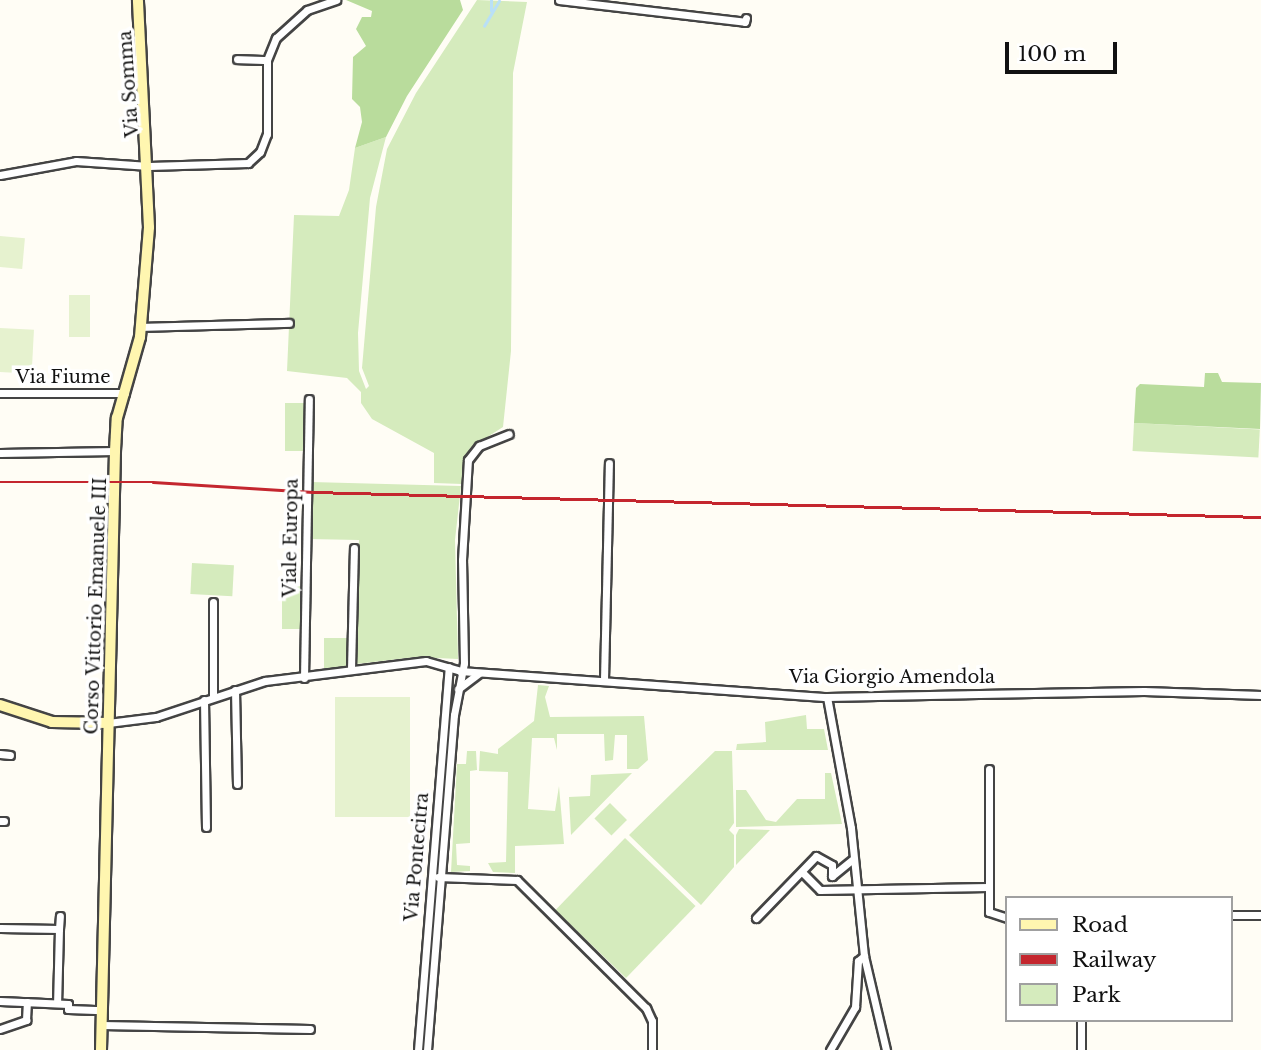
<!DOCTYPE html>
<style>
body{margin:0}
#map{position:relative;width:1261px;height:1050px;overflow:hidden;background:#fffdf5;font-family:"Libre Baskerville",serif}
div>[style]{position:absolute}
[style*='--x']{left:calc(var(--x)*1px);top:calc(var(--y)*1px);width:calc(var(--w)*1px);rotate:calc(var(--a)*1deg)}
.green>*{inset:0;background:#d5ebbd;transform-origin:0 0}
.forest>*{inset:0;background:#b9dc9c}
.pitch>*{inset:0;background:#e6f2cf;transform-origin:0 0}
.stream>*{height:2.5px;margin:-1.25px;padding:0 1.25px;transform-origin:1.25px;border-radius:1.25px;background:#b9e0f7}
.roads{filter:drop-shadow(2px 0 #444) drop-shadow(-2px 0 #444) drop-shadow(0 2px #444) drop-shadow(0 -2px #444)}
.street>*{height:7px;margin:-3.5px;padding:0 3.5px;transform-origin:3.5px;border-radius:3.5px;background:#fff}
.secondary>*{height:10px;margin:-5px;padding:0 5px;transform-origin:5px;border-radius:5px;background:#fff6b0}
.rail>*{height:2.5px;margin:-1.25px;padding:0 1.25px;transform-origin:1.25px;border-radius:1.25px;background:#c4262e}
span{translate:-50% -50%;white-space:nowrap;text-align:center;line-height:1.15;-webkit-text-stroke:7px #fff;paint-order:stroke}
.street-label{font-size:18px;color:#111}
.legend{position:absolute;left:1005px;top:896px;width:228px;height:126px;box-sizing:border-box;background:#fff;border:2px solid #a0a0a0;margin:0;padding:9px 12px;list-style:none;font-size:21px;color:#111}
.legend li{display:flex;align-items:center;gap:14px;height:35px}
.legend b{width:35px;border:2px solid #a0a0a0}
.scale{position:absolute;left:1005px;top:42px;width:112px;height:32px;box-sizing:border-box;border:4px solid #111;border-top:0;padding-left:9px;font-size:21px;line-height:24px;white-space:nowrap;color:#111;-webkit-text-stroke:5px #fff;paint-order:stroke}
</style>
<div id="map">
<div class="green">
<i style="clip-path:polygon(477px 0,527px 2px,513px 73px,511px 351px,503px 427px,470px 448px,462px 484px,434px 483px,434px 453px,372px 419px,361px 403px,361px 392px,347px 378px,287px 371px,294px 215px,339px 216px,349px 190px,355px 148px,386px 137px,370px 198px,358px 333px,359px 371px,366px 389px,369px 386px,362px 368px,376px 207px,387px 149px,416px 93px)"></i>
<i style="left:285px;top:403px;width:19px;height:48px"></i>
<i style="left:1134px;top:423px;width:126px;height:28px;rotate:3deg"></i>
<i style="clip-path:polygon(311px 482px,461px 486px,455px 540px,458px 659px,416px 657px,356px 664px,359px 540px,309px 539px)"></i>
<i style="left:192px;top:563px;width:42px;height:31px;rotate:3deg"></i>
<i style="left:282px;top:586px;width:18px;height:43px"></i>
<i style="left:324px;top:638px;width:24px;height:30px"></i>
<i style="clip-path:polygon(538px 685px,549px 686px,545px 697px,550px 717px,644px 716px,648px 760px,638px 769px,627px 769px,627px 735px,615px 735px,613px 760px,605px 761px,604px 734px,557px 734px,557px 750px,554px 738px,532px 738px,528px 809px,555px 811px,559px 786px,564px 844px,515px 846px,515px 873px,493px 872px,488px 863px,506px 862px,508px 772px,479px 771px,480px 751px,498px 754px,498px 749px,534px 721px)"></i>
<i style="clip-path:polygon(806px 715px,807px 729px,824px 729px,828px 750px,736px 750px,737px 744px,766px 742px,765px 722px)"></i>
<i style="clip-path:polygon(467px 751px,476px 751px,477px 770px,470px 771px,470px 843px,456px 844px,457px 865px,470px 866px,470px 871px,451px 872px,457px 764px,466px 764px)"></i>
<i style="clip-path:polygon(715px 751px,732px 751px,734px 823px,729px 830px,734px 835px,734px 867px,701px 905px,629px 835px)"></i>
<i style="clip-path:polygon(632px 773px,571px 835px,569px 797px,590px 796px,591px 775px)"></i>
<i style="clip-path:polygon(825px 773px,831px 773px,842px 824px,736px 827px,736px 790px,746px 790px,766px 820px,776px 822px,797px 799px,825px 799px)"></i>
<i style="left:610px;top:803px;width:24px;height:22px;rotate:45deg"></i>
<i style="clip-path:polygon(739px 829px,770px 830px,736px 865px,736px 835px)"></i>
<i style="left:625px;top:838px;width:98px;height:100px;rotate:44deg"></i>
</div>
<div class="forest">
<i style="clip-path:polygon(346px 0,460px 0,463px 10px,407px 96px,386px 137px,355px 148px,362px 122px,360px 107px,352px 99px,353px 57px,366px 46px,356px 29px,362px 17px,371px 17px,372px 11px)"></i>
<i style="clip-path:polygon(1205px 373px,1218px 373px,1222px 382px,1261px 383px,1260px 429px,1134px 423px,1136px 388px,1140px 384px,1204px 387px)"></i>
</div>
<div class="pitch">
<i style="left:0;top:236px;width:25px;height:31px;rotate:5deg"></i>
<i style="left:90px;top:295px;width:42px;height:21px;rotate:90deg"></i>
<i style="left:0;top:328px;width:34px;height:44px;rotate:3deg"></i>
<i style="left:410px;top:697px;width:120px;height:75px;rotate:90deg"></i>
</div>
<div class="stream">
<i style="--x:491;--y:11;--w:11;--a:-90"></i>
<i style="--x:484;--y:26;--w:29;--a:-59"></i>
</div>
<div class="roads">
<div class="street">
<i style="--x:559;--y:0;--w:187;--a:6.7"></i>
<i style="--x:745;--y:22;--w:4;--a:-76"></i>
<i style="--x:237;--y:59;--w:30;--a:2"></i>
<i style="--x:0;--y:175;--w:77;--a:-10.4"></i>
<i style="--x:76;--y:161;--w:73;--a:3.9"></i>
<i style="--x:149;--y:166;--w:99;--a:-1.7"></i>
<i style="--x:248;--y:163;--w:16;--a:-43"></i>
<i style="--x:260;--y:152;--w:19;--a:-69"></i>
<i style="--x:267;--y:134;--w:74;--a:-90"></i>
<i style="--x:267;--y:60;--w:24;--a:-68"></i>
<i style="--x:276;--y:38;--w:42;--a:-42.1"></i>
<i style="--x:307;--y:10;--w:31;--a:-19"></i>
<i style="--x:142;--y:327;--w:147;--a:-1.6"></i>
<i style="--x:0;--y:393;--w:125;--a:0"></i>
<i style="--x:0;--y:453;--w:115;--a:-1"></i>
<i style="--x:213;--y:602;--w:95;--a:90"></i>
<i style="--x:351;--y:669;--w:121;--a:-88.6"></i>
<i style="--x:304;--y:678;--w:279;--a:-89"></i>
<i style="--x:604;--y:680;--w:217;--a:-88.7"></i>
<i style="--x:458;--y:689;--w:26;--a:-37"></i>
<i style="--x:235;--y:690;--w:94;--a:88.8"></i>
<i style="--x:827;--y:697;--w:133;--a:79.6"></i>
<i style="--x:851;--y:828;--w:129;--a:84.2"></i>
<i style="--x:864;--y:956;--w:97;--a:76.8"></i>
<i style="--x:204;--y:700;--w:127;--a:89.1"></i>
<i style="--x:108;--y:723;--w:48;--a:-7.1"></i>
<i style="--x:156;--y:717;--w:115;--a:-18.3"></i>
<i style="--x:265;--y:681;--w:162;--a:-7.1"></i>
<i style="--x:426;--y:661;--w:35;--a:16"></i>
<i style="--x:460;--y:671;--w:368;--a:4.1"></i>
<i style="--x:827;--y:697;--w:317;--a:-1.1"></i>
<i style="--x:1144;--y:691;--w:117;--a:2"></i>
<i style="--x:0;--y:754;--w:10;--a:6"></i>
<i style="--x:989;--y:769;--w:143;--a:90"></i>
<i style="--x:989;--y:912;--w:19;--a:18"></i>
<i style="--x:0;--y:821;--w:4;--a:0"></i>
<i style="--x:802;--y:872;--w:25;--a:45"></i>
<i style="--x:820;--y:890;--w:168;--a:-1"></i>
<i style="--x:438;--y:877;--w:79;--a:2.2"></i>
<i style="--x:517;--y:880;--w:182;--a:44.8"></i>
<i style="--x:646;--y:1008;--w:14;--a:65"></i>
<i style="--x:652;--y:1021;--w:29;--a:90"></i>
<i style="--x:1231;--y:915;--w:30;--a:0"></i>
<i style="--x:756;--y:918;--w:86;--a:-45.9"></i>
<i style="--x:816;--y:856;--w:18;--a:29"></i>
<i style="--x:832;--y:865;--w:11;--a:90"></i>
<i style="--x:832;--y:876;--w:26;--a:-39"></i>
<i style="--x:0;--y:928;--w:59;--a:1"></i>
<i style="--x:59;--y:929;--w:74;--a:91.5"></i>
<i style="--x:59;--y:929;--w:13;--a:-86"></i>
<i style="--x:0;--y:1001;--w:68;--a:2.5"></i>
<i style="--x:68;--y:1004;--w:5;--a:90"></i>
<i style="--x:68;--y:1009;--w:34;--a:2"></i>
<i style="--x:1081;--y:1020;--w:30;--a:90"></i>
<i style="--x:102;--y:1025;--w:208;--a:1.1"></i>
<i style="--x:0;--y:1029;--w:28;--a:-19"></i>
<i style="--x:26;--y:1020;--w:18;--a:-87"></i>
<i style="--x:418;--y:1050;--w:384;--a:-85.4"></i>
<i style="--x:427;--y:1050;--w:336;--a:-85.4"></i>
<i style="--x:454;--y:715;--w:53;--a:-79.1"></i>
<i style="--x:464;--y:663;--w:103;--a:-91.1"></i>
<i style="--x:462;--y:560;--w:100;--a:-86.6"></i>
<i style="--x:468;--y:460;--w:18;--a:-52"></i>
<i style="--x:479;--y:446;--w:32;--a:-22"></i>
<i style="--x:830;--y:1050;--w:50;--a:-59.8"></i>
<i style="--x:855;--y:1007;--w:46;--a:-86.3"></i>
<i style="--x:858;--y:961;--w:8;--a:-40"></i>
</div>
<div class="secondary">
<i style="--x:0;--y:705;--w:55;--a:18.1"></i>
<i style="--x:52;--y:722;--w:56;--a:1"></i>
<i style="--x:101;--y:1050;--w:599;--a:-88.66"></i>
<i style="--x:115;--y:451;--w:33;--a:-87"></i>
<i style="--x:117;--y:418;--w:84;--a:-74.1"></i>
<i style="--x:140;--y:337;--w:110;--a:-85.3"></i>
<i style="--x:149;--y:227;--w:227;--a:-92.8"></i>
</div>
</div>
<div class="rail">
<i style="--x:0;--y:482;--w:153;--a:0"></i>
<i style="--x:153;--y:482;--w:160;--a:3.6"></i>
<i style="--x:313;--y:492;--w:948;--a:1.51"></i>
</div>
<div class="street-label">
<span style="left:129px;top:84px;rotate:-94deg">Via Somma</span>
<span style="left:63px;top:377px">Via Fiume</span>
<span style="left:291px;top:538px;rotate:-89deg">Viale Europa</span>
<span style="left:96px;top:606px;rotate:-88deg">Corso Vittorio Emanuele III</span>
<span style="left:892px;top:677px">Via Giorgio Amendola</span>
<span style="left:417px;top:857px;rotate:-85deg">Via Pontecitra</span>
</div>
<ul class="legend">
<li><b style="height:9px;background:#fff6b0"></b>Road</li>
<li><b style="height:9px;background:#c4262e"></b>Railway</li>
<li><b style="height:19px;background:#d5ebbd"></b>Park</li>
</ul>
<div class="scale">100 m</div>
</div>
